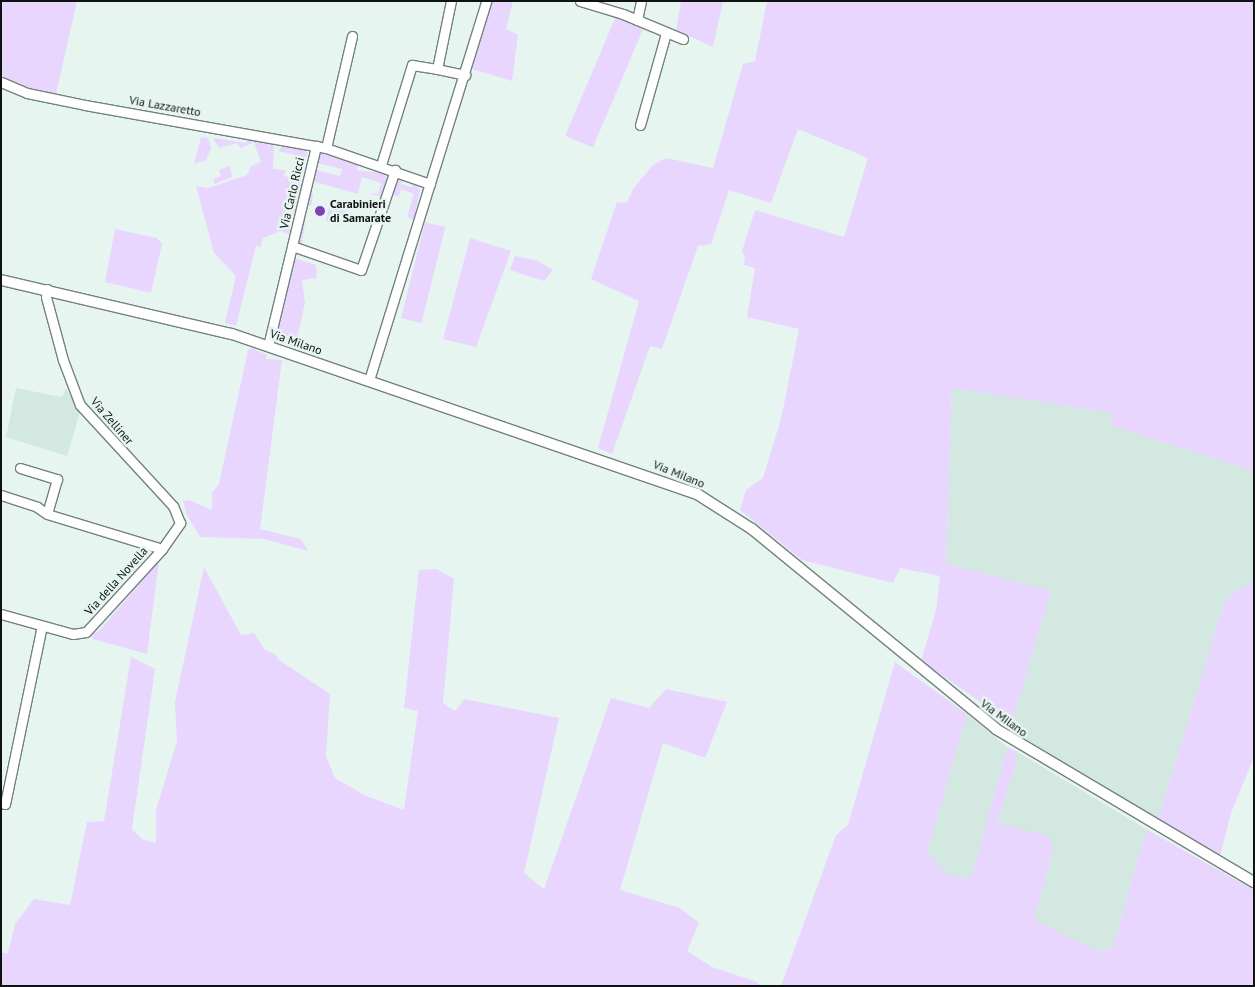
<!DOCTYPE html>
<style>
body{margin:0}
#map{position:relative;width:1255px;height:987px;overflow:hidden;background:#e7f5f1;font-family:"PT Sans",sans-serif}
div>[style]{position:absolute}
[style*='--x']{left:calc(var(--x)*1px);top:calc(var(--y)*1px);width:calc(var(--w)*1px);rotate:calc(var(--a)*1deg)}
.built>*{inset:0;background:#d2e8e1}
.green>*{inset:0;background:#e8d6fe;transform-origin:0 0}
.roads{filter:drop-shadow(1px 0 #74817d) drop-shadow(-1px 0 #74817d) drop-shadow(0 1px #74817d) drop-shadow(0 -1px #74817d)}
.minor>*{height:9px;margin:-4.5px;padding:0 4.5px;transform-origin:4.5px;border-radius:4.5px;background:#fff}
.tertiary>*{height:10px;margin:-5px;padding:0 5px;transform-origin:5px;border-radius:5px;background:#fff}
.dots>*{width:14px;height:14px;translate:-50% -50%;box-sizing:border-box;border:2px solid #e7f5f1;border-radius:50%}
span{translate:-50% -50%;white-space:nowrap;text-align:center;line-height:1.15;-webkit-text-stroke:5px #e7f5f1;paint-order:stroke}
.street-label{font-size:12px;color:#0e1311}
.poi-label{font-size:12px;color:#0e1311;font-weight:700}
.left{translate:0 -50%;text-align:left}
.frame{position:absolute;inset:0;border:2px solid #0e1311;pointer-events:none}
</style>
<div id="map">
<div class="built">
<i style="clip-path:polygon(16px 388px,62px 397px,66px 388px,80px 412px,67px 456px,6px 437px)"></i>
<i style="clip-path:polygon(952px 388px,1112px 413px,1112px 426px,1254px 471px,1254px 580px,1225px 600px,1158px 820px,1010px 729px,1051px 591px,946px 564px)"></i>
<i style="clip-path:polygon(967px 714px,1007px 747px,971px 879px,947px 875px,927px 852px)"></i>
<i style="clip-path:polygon(1016px 751px,1146px 829px,1113px 948px,1102px 951px,1091px 948px,1034px 920px,1053px 850px,997px 823px,1016px 764px)"></i>
</div>
<div class="green">
<i style="clip-path:polygon(1px 1px,77px 1px,56px 94px,21px 86px,1px 76px)"></i>
<i style="clip-path:polygon(491px 1px,513px 1px,506px 29px,518px 35px,512px 81px,472px 69px)"></i>
<i style="clip-path:polygon(681px 1px,723px 1px,713px 47px,676px 30px)"></i>
<i style="clip-path:polygon(767px 1px,1254px 1px,1254px 471px,1112px 426px,1112px 413px,952px 388px,946px 564px,1051px 591px,1010px 729px,975px 698px,921px 661px,936px 610px,940px 576px,900px 568px,893px 583px,802px 560px,740px 510px,746px 490px,763px 478px,781px 419px,799px 329px,747px 317px,755px 268px,744px 265px,745px 257px,742px 251px,755px 210px,844px 237px,868px 158px,798px 129px,771px 203px,729px 190px,711px 244px,698px 246px,662px 349px,650px 346px,612px 454px,598px 448px,639px 301px,591px 279px,617px 202px,627px 203px,633px 189px,653px 165px,666px 158px,713px 168px,743px 64px,755px 61px)"></i>
<i style="left:616px;top:16px;width:30px;height:130px;rotate:23deg"></i>
<i style="clip-path:polygon(201px 137px,208px 138px,211px 148px,206px 160px,194px 164px)"></i>
<i style="clip-path:polygon(213px 138px,246px 143px,248px 138px,274px 143px,273px 169px,286px 170px,284px 176px,297px 179px,299px 156px,278px 151px,284px 144px,304px 148px,307px 153px,301px 183px,304px 184px,292px 235px,281px 231px,263px 238px,261px 247px,256px 246px,236px 326px,225px 323px,236px 276px,214px 253px,196px 186px,208px 188px,247px 175px,251px 166px,261px 162px,254px 142px,241px 148px,237px 143px,219px 148px)"></i>
<i style="clip-path:polygon(evenodd,320px 153px,358px 164px,357px 170px,387px 174px,382px 197px,368px 193px,378px 194px,381px 183px,362px 177px,358px 194px,312px 181px,320px 153px,317px 163px,342px 169px,340px 176px,316px 170px,317px 163px)"></i>
<i style="clip-path:polygon(230px 166px,232px 177px,215px 184px,213px 179px,221px 176px,219px 170px)"></i>
<i style="clip-path:polygon(396px 178px,403px 179px,401px 184px,411px 187px,416px 184px,420px 190px,414px 220px,407px 217px,414px 194px,401px 189px,399px 196px,391px 195px)"></i>
<i style="clip-path:polygon(310px 188px,313px 195px,311px 206px,307px 205px,303px 238px,299px 238px,303px 240px,301px 247px,297px 242px)"></i>
<i style="clip-path:polygon(345px 199px,350px 200px,344px 225px,326px 221px,330px 203px,343px 206px)"></i>
<i style="left:425px;top:222px;width:21px;height:99px;rotate:14deg"></i>
<i style="clip-path:polygon(115px 229px,157px 238px,162px 244px,151px 293px,105px 282px)"></i>
<i style="clip-path:polygon(470px 238px,511px 251px,476px 347px,443px 339px)"></i>
<i style="clip-path:polygon(515px 256px,538px 261px,553px 270px,544px 281px,510px 270px)"></i>
<i style="clip-path:polygon(293px 258px,316px 265px,317px 278px,302px 280px,305px 303px,295px 347px,277px 341px,275px 335px)"></i>
<i style="clip-path:polygon(252px 348px,267px 355px,266px 359px,282px 360px,260px 529px,301px 539px,308px 551px,264px 539px,200px 537px,186px 513px,183px 501px,189px 500px,212px 510px,212px 493px,219px 484px,248px 350px)"></i>
<i style="clip-path:polygon(159px 561px,147px 654px,93px 639px,92px 634px,99px 631px)"></i>
<i style="clip-path:polygon(204px 567px,241px 635px,254px 633px,265px 650px,275px 654px,279px 660px,330px 694px,326px 756px,335px 778px,366px 796px,404px 810px,418px 711px,404px 708px,419px 570px,437px 569px,454px 579px,443px 703px,455px 711px,464px 699px,559px 718px,524px 873px,544px 889px,611px 698px,649px 708px,666px 689px,727px 702px,705px 758px,663px 743px,620px 890px,680px 908px,699px 923px,687px 951px,712px 967px,757px 982px,760px 986px,1px 986px,1px 953px,8px 953px,15px 924px,34px 899px,70px 905px,87px 822px,104px 821px,131px 657px,155px 669px,132px 829px,142px 839px,156px 843px,156px 810px,177px 741px,175px 702px)"></i>
<i style="clip-path:polygon(1254px 580px,1254px 757px,1231px 813px,1220px 856px,1158px 820px,1225px 600px)"></i>
<i style="clip-path:polygon(895px 662px,967px 714px,927px 852px,947px 875px,971px 879px,1007px 747px,1016px 751px,1016px 764px,997px 823px,1049px 836px,1053px 850px,1034px 920px,1091px 948px,1102px 951px,1113px 948px,1146px 829px,1254px 890px,1254px 986px,781px 986px,836px 835px,848px 825px)"></i>
</div>
<div class="roads">
<div class="minor">
<i style="--x:580;--y:1;--w:45;--a:16.8"></i>
<i style="--x:623;--y:14;--w:65;--a:22.6"></i>
<i style="--x:637;--y:20;--w:19;--a:-78"></i>
<i style="--x:437;--y:69;--w:29;--a:12"></i>
<i style="--x:1;--y:82;--w:28;--a:23"></i>
<i style="--x:27;--y:93;--w:59;--a:11.7"></i>
<i style="--x:85;--y:105;--w:245;--a:10.1"></i>
<i style="--x:326;--y:148;--w:110;--a:19.1"></i>
<i style="--x:640;--y:125;--w:96;--a:-74.2"></i>
<i style="--x:326;--y:148;--w:115;--a:-76.9"></i>
<i style="--x:381;--y:165;--w:105;--a:-72.8"></i>
<i style="--x:412;--y:65;--w:25;--a:9"></i>
<i style="--x:437;--y:69;--w:69;--a:-78.4"></i>
<i style="--x:292;--y:246;--w:73;--a:19.2"></i>
<i style="--x:361;--y:270;--w:106;--a:-71.2"></i>
<i style="--x:268;--y:346;--w:206;--a:-76.5"></i>
<i style="--x:369;--y:380;--w:397;--a:-72.8"></i>
<i style="--x:20;--y:468;--w:39;--a:17"></i>
<i style="--x:57;--y:479;--w:36;--a:106"></i>
<i style="--x:1;--y:495;--w:38;--a:18"></i>
<i style="--x:37;--y:507;--w:12;--a:35"></i>
<i style="--x:47;--y:514;--w:120;--a:16.9"></i>
<i style="--x:1;--y:614;--w:75;--a:15.5"></i>
<i style="--x:73;--y:634;--w:13;--a:-9"></i>
<i style="--x:86;--y:632;--w:113;--a:-47.5"></i>
<i style="--x:162;--y:549;--w:32;--a:-55"></i>
<i style="--x:180;--y:523;--w:18;--a:-112"></i>
<i style="--x:173;--y:506;--w:137;--a:-132.6"></i>
<i style="--x:80;--y:405;--w:48;--a:-110.7"></i>
<i style="--x:63;--y:360;--w:65;--a:-105.1"></i>
<i style="--x:46;--y:297;--w:8;--a:-83"></i>
<i style="--x:1;--y:803;--w:4;--a:14"></i>
<i style="--x:5;--y:804;--w:182;--a:-78.3"></i>
</div>
<div class="tertiary">
<i style="--x:1;--y:280;--w:237;--a:13.2"></i>
<i style="--x:232;--y:334;--w:492;--a:19"></i>
<i style="--x:697;--y:494;--w:65;--a:32.5"></i>
<i style="--x:752;--y:529;--w:315;--a:39.3"></i>
<i style="--x:996;--y:729;--w:300;--a:30.7"></i>
</div>
</div>
<div class="dots">
<i style="left:320px;top:211px;background:#7f40b5"></i>
</div>
<div class="street-label">
<span style="left:165px;top:106px;rotate:10deg">Via Lazzaretto</span>
<span style="left:292px;top:193px;rotate:-77deg">Via Carlo Ricci</span>
<span style="left:296px;top:342px;rotate:19deg">Via Milano</span>
<span style="left:112px;top:421px;rotate:49deg">Via Zelliner</span>
<span style="left:679px;top:474px;rotate:22deg">Via Milano</span>
<span style="left:116px;top:581px;rotate:-48deg">Via della Novella</span>
<span style="left:1004px;top:718px;rotate:36deg">Via Milano</span>
</div>
<div class="poi-label">
<span class="left" style="left:330px;top:211px">Carabinieri<br>di Samarate</span>
</div>
<div class="frame"></div>
</div>
